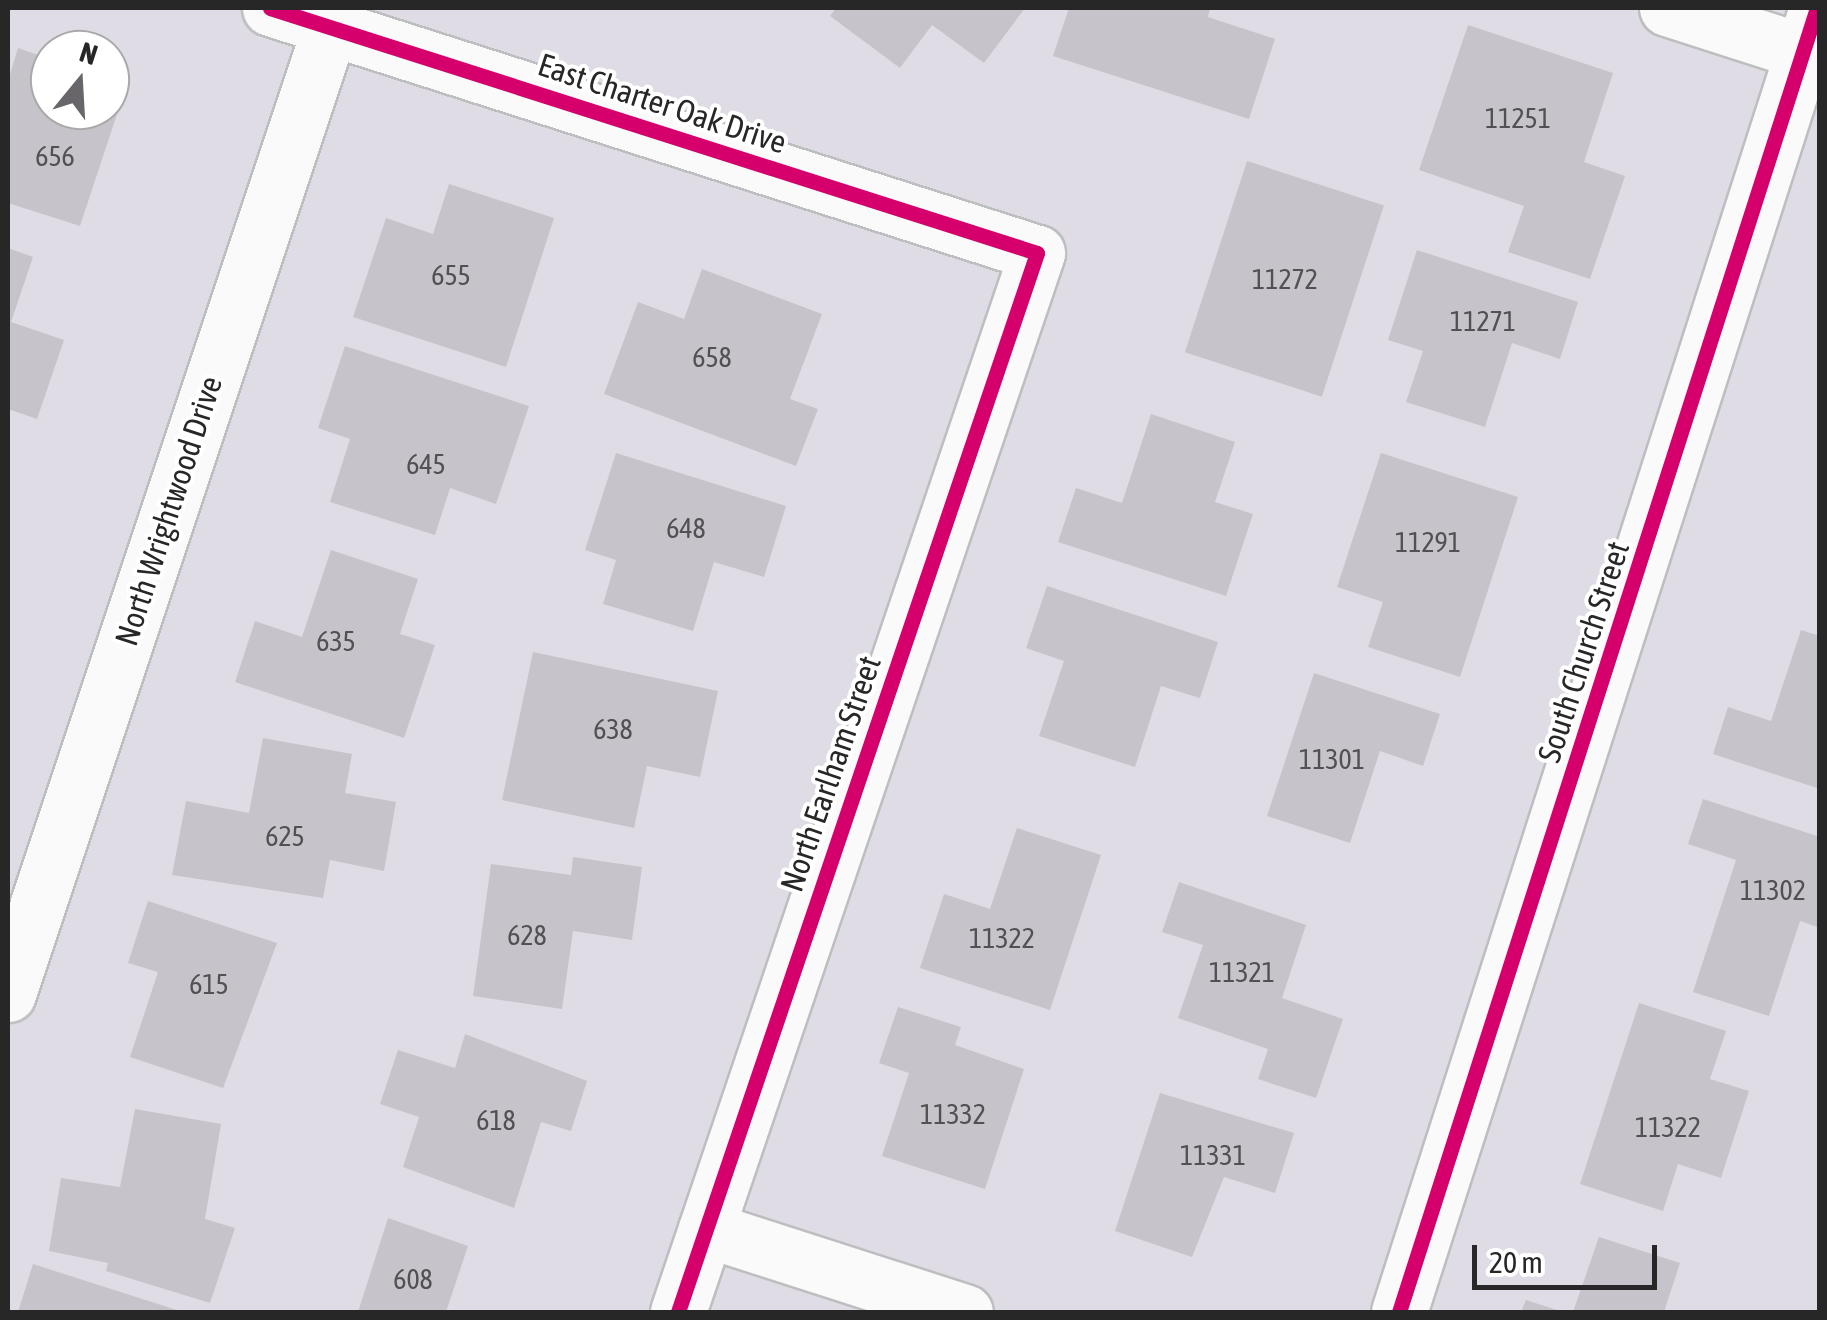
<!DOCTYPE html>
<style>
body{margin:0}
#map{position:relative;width:1827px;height:1320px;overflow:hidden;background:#e0dce6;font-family:"Asap Condensed",sans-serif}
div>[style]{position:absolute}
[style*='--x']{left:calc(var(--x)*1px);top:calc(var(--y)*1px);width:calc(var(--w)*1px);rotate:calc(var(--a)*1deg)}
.building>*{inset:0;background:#c7c3cb;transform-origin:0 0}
.roads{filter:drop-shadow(2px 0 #bdbebf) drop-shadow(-2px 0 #bdbebf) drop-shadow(0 2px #bdbebf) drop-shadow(0 -2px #bdbebf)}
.minor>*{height:55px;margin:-27.5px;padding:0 27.5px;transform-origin:27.5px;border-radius:27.5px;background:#fafafb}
.tertiary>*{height:55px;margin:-27.5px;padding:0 27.5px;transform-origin:27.5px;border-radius:27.5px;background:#fafafb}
.cycleway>*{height:15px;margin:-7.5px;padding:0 7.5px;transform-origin:7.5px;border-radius:7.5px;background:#d6006c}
span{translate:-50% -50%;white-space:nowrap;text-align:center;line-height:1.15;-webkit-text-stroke:8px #fff;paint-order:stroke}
.number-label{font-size:28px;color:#525052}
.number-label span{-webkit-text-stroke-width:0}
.street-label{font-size:32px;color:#272727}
.frame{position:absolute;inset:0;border:10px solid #272727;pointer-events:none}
.north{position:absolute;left:30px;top:30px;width:100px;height:100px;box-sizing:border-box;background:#fff;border:2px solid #a9a9a9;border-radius:50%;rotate:18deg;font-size:28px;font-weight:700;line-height:40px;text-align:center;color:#272727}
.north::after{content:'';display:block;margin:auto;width:35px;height:45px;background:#68666a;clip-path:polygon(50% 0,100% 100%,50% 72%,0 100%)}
.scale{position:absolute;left:1472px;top:1245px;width:185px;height:45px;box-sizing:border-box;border:5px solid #272727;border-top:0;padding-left:12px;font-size:30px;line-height:35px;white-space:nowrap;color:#272727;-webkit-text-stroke:8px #fff;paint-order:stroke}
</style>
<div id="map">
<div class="building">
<i style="clip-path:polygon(836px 8px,1025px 8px,984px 63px,932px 25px,900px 68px,830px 16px)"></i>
<i style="clip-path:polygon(1069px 8px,1210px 8px,1208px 17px,1275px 39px,1249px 119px,1053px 56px)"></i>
<i style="clip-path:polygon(1468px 25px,1613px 73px,1584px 162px,1625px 176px,1590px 279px,1508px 252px,1524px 206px,1419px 170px)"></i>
<i style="clip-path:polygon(18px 48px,50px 59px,50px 110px,110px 110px,110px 78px,127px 84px,80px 226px,8px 203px,8px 81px)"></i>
<i style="left:1247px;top:161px;width:144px;height:201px;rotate:18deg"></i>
<i style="clip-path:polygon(449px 184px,554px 218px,506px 367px,353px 317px,386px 218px,433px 234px)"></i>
<i style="clip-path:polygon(8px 248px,33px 257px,11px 322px,64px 340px,37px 419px,8px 409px)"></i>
<i style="clip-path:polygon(1417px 250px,1578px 302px,1560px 359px,1512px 343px,1485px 427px,1406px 402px,1423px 351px,1388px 340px)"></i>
<i style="clip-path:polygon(702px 269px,822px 314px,790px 399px,818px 409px,796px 466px,604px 394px,638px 302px,684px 319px)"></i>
<i style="clip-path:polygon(345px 346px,529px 406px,496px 504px,450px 488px,435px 535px,330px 502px,350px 439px,318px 428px)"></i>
<i style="clip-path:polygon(1151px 414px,1235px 442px,1215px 502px,1253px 514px,1226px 596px,1058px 542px,1076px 488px,1122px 503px)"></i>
<i style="clip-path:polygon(616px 453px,786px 506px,764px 577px,714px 562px,693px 631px,603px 604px,616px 560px,585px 550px)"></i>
<i style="clip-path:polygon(1381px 453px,1518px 497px,1460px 677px,1368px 647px,1383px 602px,1337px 587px)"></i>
<i style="clip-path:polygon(331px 550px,418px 579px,400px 634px,435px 645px,404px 738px,235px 682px,255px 621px,302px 637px)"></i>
<i style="clip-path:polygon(1047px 586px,1218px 642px,1200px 698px,1161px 686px,1135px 767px,1039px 736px,1064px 661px,1026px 648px)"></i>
<i style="clip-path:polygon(1801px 630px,1820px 636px,1820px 789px,1713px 754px,1728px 707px,1771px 721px)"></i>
<i style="clip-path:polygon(533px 652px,718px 691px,700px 777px,647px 766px,634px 828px,502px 800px)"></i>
<i style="clip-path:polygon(1314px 673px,1440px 714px,1423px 766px,1380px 751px,1350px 843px,1267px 816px)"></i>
<i style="clip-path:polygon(263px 738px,352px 754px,345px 793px,396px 802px,384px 871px,330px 860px,323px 898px,172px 875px,186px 801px,249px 813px)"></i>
<i style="clip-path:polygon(1703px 799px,1820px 837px,1820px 928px,1800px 921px,1769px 1016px,1693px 992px,1736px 860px,1688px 844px)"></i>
<i style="clip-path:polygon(1017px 828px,1101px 855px,1050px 1010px,920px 968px,944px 894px,990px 909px)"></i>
<i style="clip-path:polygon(573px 857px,642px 867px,632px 940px,573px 931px,562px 1009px,473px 996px,491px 864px,571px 875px)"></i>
<i style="clip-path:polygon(1179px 882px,1306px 925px,1282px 998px,1343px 1019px,1316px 1098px,1258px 1079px,1268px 1049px,1178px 1018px,1203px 945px,1162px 932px)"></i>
<i style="clip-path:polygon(148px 901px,277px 943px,223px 1088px,130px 1057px,158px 972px,128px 963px)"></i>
<i style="clip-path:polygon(1639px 1003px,1726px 1031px,1710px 1079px,1749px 1091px,1721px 1178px,1678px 1164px,1663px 1211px,1580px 1184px)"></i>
<i style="clip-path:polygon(898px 1007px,961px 1027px,955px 1045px,1024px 1069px,985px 1189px,882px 1156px,909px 1073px,879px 1063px)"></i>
<i style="clip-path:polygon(465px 1034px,587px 1081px,571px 1131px,541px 1122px,514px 1208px,403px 1167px,419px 1117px,380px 1104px,398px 1050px,455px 1068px)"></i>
<i style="clip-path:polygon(1160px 1093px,1294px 1133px,1275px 1193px,1224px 1177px,1192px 1257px,1115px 1231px)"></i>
<i style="clip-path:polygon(135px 1109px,221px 1124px,205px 1219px,235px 1228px,210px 1303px,106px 1271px,108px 1263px,49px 1251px,61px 1178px,120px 1187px)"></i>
<i style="clip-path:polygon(388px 1218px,468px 1246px,446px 1312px,358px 1312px)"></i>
<i style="clip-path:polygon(1599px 1237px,1680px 1263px,1664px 1312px,1573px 1312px)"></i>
<i style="clip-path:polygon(33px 1264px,183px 1312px,18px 1312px)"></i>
<i style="clip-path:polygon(1526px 1300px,1563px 1312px,1521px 1312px)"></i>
</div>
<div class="roads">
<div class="minor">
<i style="--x:270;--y:8;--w:805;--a:17.71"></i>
<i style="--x:1037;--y:253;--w:1118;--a:108.73"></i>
<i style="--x:8;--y:994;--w:1018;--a:-71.57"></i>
<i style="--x:706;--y:1229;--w:272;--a:17.8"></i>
<i style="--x:1399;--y:1312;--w:1369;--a:-72.23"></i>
</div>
<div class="tertiary">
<i style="--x:1667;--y:8;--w:161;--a:17.8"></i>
</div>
</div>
<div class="cycleway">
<i style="--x:270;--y:8;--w:805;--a:17.71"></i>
<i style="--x:1037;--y:253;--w:1118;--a:108.73"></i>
<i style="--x:1399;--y:1312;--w:1369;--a:-72.23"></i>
</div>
<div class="number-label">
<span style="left:1518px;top:118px">11251</span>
<span style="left:55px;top:156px">656</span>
<span style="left:451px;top:275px">655</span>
<span style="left:1285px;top:279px">11272</span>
<span style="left:1483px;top:321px">11271</span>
<span style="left:712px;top:357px">658</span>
<span style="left:426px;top:464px">645</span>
<span style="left:686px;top:528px">648</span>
<span style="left:1428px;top:542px">11291</span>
<span style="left:336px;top:641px">635</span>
<span style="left:613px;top:729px">638</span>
<span style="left:1332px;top:759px">11301</span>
<span style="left:285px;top:836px">625</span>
<span style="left:1773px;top:890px">11302</span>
<span style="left:527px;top:935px">628</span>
<span style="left:1002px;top:938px">11322</span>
<span style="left:1242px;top:972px">11321</span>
<span style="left:209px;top:984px">615</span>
<span style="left:953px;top:1114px">11332</span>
<span style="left:496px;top:1120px">618</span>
<span style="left:1668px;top:1127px">11322</span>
<span style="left:1213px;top:1155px">11331</span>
<span style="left:413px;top:1279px">608</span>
</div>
<div class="street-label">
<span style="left:662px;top:104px;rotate:18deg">East Charter Oak Drive</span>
<span style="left:169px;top:511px;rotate:-72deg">North Wrightwood Drive</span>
<span style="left:1584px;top:652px;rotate:-72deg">South Church Street</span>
<span style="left:831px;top:774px;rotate:-71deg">North Earlham Street</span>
</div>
<div class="frame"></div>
<div class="north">N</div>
<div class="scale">20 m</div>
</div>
